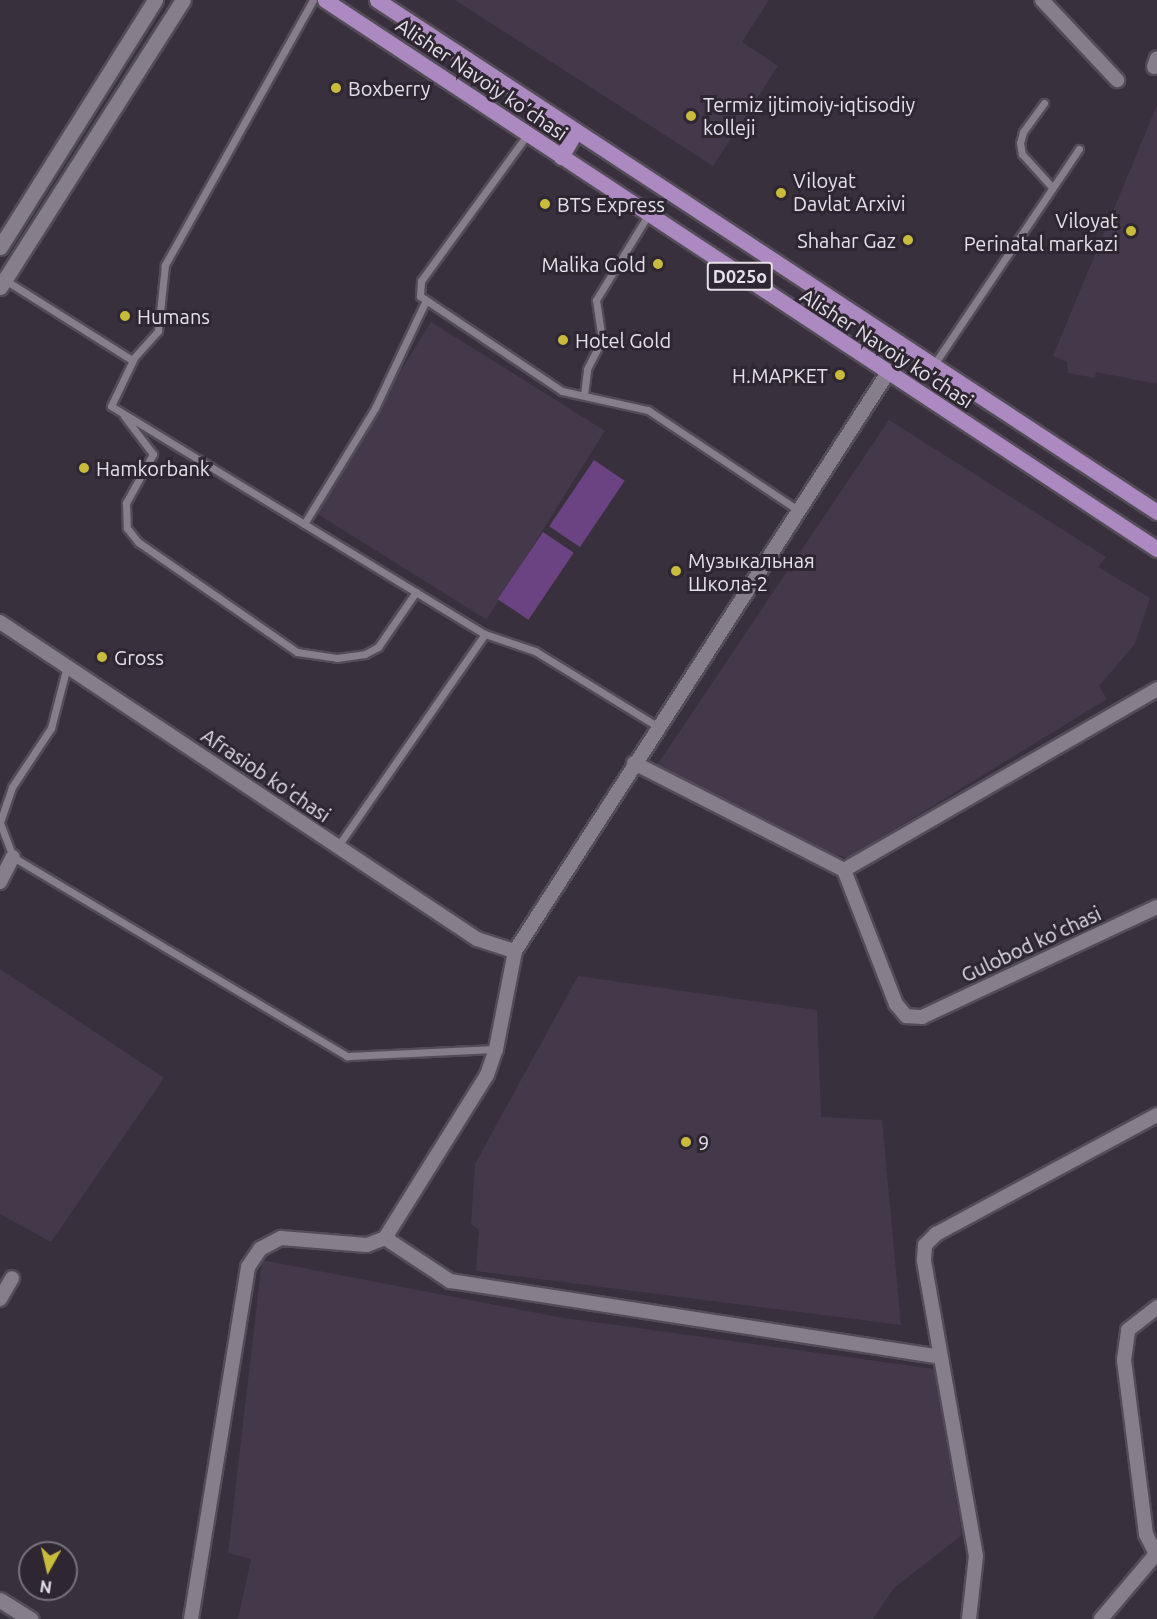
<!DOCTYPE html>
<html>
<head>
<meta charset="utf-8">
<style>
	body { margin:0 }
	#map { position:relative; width:1157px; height:1619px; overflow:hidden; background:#38303d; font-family:Ubuntu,sans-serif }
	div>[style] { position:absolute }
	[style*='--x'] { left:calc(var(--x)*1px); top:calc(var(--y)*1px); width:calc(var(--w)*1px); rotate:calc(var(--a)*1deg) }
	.built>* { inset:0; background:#44394a; transform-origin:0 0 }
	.green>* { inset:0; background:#6c4382; transform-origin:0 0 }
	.roads { filter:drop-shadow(2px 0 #524c57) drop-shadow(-2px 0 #524c57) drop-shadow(0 2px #524c57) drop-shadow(0 -2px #524c57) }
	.lane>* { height:7px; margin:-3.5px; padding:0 3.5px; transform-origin:3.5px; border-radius:3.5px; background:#877e8c }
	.street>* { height:14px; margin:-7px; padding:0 7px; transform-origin:7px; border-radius:7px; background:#877e8c }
	.secondary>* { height:15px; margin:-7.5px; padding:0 7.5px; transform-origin:7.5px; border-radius:7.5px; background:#877e8c }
	.primary>* { height:15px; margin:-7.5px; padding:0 7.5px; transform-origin:7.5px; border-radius:7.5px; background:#ad89c1 }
	.dots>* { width:16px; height:16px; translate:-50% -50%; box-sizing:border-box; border:3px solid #2e2732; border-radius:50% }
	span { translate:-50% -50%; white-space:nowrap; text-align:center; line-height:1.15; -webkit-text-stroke:6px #2e2732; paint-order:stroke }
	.shield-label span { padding:2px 4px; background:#2e2732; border:2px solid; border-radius:4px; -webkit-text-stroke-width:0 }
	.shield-label { font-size:18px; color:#e5e0e8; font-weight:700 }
	.street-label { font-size:20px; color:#e5e0e8 }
	.poi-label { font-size:20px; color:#e5e0e8 }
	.left { translate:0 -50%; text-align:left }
	.right { translate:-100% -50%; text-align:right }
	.north { position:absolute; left:18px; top:1541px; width:60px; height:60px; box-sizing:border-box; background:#2e2732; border:2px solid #77717b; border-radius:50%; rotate:188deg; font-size:16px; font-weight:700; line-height:24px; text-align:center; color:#e5e0e8 }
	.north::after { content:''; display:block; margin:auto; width:21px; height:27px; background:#c9bb3b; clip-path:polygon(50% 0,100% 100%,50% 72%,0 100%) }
</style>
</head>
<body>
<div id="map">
	<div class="built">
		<div style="clip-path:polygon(455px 0,769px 0,742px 42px,778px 66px,713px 166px)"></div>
		<div style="clip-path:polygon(1157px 105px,1157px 384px,1096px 372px,1095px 378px,1068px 373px,1067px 362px,1053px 356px)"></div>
		<div style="left:431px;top:322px;width:205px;height:223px;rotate:32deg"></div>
		<div style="clip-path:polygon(889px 420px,1106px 557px,1098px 567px,1150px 598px,1135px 644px,1099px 686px,1107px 699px,848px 858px,810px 846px,657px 765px)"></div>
		<div style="clip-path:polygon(0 969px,164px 1078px,51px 1242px,0 1214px)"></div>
		<div style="clip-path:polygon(578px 976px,817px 1010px,821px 1117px,882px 1120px,901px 1325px,476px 1271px,479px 1230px,471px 1224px,475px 1164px)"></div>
		<div style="clip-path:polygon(262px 1260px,558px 1317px,934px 1369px,962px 1535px,894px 1588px,873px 1619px,238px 1619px,251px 1559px,228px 1553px)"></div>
	</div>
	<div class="green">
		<div style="left:594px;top:460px;width:37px;height:80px;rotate:34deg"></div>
		<div style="left:543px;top:532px;width:37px;height:81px;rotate:34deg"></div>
	</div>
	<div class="roads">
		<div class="lane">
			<div style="--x:313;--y:0;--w:304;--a:119.2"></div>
			<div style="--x:165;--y:265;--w:66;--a:96.1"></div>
			<div style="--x:158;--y:331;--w:36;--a:132"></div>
			<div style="--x:134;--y:358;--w:53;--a:115.6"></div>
			<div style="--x:111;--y:406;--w:438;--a:31.4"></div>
			<div style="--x:485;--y:634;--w:53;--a:18.8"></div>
			<div style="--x:535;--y:651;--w:143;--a:31.6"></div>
			<div style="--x:1044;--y:103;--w:36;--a:126"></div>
			<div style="--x:1023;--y:132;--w:11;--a:105"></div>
			<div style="--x:1020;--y:143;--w:11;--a:80"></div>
			<div style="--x:1022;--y:154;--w:43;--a:47.8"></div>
			<div style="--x:527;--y:135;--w:180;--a:126"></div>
			<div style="--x:421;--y:281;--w:15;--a:94"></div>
			<div style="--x:420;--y:296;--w:171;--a:33.8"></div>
			<div style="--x:562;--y:391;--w:88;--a:12.5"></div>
			<div style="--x:648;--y:410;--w:180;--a:33.7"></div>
			<div style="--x:5;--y:280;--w:150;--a:32.2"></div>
			<div style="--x:935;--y:363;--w:258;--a:-56.1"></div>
			<div style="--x:584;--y:395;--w:26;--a:-83"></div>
			<div style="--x:587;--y:369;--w:33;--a:-63"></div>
			<div style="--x:602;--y:340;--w:40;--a:-98.5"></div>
			<div style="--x:596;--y:300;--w:100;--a:-58.5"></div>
			<div style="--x:124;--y:416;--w:48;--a:52.7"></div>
			<div style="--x:153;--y:454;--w:56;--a:118.9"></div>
			<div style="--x:126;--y:503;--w:25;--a:88"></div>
			<div style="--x:127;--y:528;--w:18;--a:52"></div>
			<div style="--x:138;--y:542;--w:193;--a:34.7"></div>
			<div style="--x:297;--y:652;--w:40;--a:8.5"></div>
			<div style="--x:337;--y:658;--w:28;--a:-8"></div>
			<div style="--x:365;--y:654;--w:15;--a:-28"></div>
			<div style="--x:378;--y:647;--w:67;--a:-55.4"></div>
			<div style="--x:304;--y:524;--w:136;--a:-58.5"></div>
			<div style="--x:375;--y:408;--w:119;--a:-64.7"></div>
			<div style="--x:0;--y:822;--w:37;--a:-71"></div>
			<div style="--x:12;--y:787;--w:71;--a:-56.5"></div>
			<div style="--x:51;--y:728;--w:64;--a:-75.5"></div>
			<div style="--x:0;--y:823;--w:36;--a:69"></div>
			<div style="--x:13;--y:857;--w:389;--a:30.8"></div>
			<div style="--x:347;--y:1056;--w:149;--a:-2.7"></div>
			<div style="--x:338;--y:846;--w:258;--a:-55.3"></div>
		</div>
		<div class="street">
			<div style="--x:1042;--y:0;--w:110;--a:46.8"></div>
			<div style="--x:1154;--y:67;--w:9;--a:-72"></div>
			<div style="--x:0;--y:622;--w:573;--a:33.61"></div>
			<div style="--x:477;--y:939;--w:40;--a:18"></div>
			<div style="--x:634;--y:763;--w:236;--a:27"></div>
			<div style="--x:844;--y:870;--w:144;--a:68.8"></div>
			<div style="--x:896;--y:1004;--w:16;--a:50"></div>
			<div style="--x:906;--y:1016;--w:16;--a:4"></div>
			<div style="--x:922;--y:1017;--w:259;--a:-25.1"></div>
			<div style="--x:844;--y:870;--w:362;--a:-30"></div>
			<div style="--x:0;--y:882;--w:28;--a:-63"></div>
			<div style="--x:385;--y:1238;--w:78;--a:33.5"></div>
			<div style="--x:450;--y:1281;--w:496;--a:8.8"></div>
			<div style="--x:0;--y:1299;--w:24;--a:-60"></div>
			<div style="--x:1156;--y:1554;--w:22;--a:-117"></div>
			<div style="--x:1146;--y:1534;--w:175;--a:-97.2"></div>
			<div style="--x:1124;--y:1360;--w:30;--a:-82"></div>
			<div style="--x:1128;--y:1330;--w:37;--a:-38"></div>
			<div style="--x:191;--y:1619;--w:357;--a:-80.8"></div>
			<div style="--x:248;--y:1267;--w:22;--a:-56"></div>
			<div style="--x:260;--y:1249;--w:24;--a:-28"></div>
			<div style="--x:281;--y:1238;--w:86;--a:4.7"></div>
			<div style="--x:367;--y:1245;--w:19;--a:-21"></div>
			<div style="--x:385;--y:1238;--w:192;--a:-58"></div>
			<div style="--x:487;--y:1075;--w:28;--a:-71"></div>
			<div style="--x:496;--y:1049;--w:100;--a:-79"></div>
			<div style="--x:515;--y:951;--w:687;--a:-57.19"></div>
			<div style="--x:969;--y:1619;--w:63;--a:-83.7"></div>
			<div style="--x:976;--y:1556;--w:301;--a:-100"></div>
			<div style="--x:924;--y:1260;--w:15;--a:-86"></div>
			<div style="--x:925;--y:1245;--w:16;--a:-45"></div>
			<div style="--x:936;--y:1234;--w:251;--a:-28.3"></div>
			<div style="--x:1101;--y:1619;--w:87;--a:-49.7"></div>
		</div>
		<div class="secondary">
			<div style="--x:0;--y:247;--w:292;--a:-57.9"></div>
			<div style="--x:0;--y:287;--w:340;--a:-57.5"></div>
			<div style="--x:0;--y:1600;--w:36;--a:32"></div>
		</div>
		<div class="primary">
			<div style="--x:325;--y:0;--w:997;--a:33.42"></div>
			<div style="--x:377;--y:0;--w:933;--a:33.28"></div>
			<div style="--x:561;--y:157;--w:30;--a:-60"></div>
		</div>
	</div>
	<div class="dots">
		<div style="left:336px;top:88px;background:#c9bb3b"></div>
		<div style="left:691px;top:116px;background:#c9bb3b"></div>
		<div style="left:781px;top:193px;background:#c9bb3b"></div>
		<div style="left:545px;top:204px;background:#c9bb3b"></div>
		<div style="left:1131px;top:231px;background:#c9bb3b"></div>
		<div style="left:908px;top:240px;background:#c9bb3b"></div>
		<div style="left:658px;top:264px;background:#c9bb3b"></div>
		<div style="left:125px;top:316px;background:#c9bb3b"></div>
		<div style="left:563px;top:340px;background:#c9bb3b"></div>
		<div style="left:840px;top:375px;background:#c9bb3b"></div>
		<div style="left:84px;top:468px;background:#c9bb3b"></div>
		<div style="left:676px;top:571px;background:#c9bb3b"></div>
		<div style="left:102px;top:657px;background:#c9bb3b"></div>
		<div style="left:686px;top:1142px;background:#c9bb3b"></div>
	</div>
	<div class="shield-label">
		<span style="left:740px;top:276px">D025o</span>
	</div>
	<div class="street-label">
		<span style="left:482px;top:79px;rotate:34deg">Alisher Navoiy ko’chasi</span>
		<span style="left:887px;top:348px;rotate:33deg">Alisher Navoiy ko’chasi</span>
		<span style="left:266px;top:775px;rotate:34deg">Afrasiob ko'chasi</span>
		<span style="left:1031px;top:944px;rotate:-25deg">Gulobod ko'chasi</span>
	</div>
	<div class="poi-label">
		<span class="left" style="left:348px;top:88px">Boxberry</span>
		<span class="left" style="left:703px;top:116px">Termiz ijtimoiy-iqtisodiy<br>kolleji</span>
		<span class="left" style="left:793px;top:192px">Viloyat<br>Davlat Arxivi</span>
		<span class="left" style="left:557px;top:204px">BTS Express</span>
		<span class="right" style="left:1118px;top:232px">Viloyat<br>Perinatal markazi</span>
		<span class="right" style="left:896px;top:240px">Shahar Gaz</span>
		<span class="right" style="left:646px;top:264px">Malika Gold</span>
		<span class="left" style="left:137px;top:316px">Humans</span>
		<span class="left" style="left:575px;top:340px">Hotel Gold</span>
		<span class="right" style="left:828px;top:375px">Н.МАРКЕТ</span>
		<span class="left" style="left:96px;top:468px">Hamkorbank</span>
		<span class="left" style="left:688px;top:572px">Музыкальная<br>Школа-2</span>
		<span class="left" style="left:114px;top:657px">Gross</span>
		<span class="left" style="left:698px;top:1142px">9</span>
	</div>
	<div class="north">N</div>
</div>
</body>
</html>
